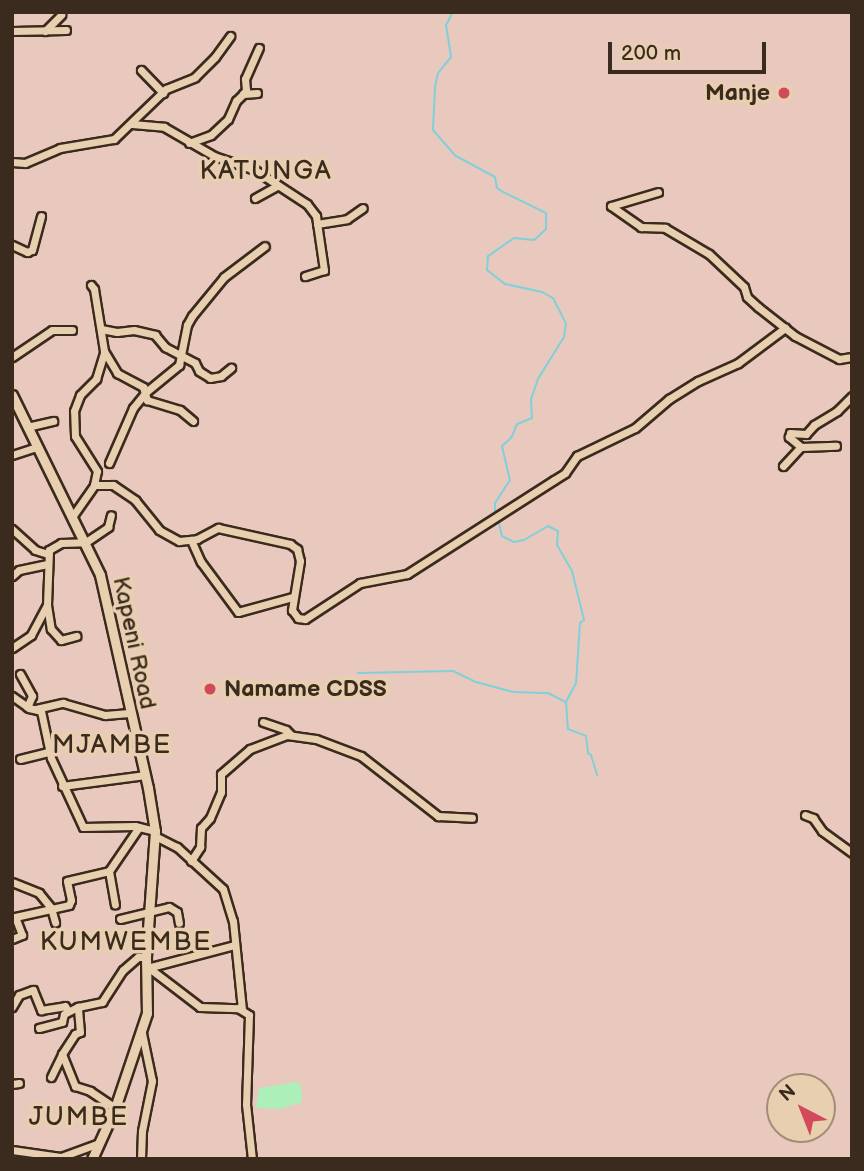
<!DOCTYPE html>
<html>
<head>
<meta charset="utf-8">
<style>
	body { margin:0 }
	#map { position:relative; width:864px; height:1171px; overflow:hidden; background:#e9c9bd; font-family:"Balsamiq Sans",sans-serif }
	div>[style] { position:absolute }
	[style*='--x'] { left:calc(var(--x)*1px); top:calc(var(--y)*1px); width:calc(var(--w)*1px); rotate:calc(var(--a)*1deg) }
	.green>* { inset:0; background:#adefb8 }
	.stream>* { height:2px; margin:-1px; padding:0 1px; transform-origin:1px; border-radius:1px; background:#80d0db }
	.roads { filter:drop-shadow(2px 0 #3b2a1e) drop-shadow(-2px 0 #3b2a1e) drop-shadow(0 2px #3b2a1e) drop-shadow(0 -2px #3b2a1e) }
	.minor>* { height:7px; margin:-3.5px; padding:0 3.5px; transform-origin:3.5px; border-radius:3.5px; background:#e8cfb0 }
	.major>* { height:9px; margin:-4.5px; padding:0 4.5px; transform-origin:4.5px; border-radius:4.5px; background:#e8cfb0 }
	.dots>* { width:19px; height:19px; translate:-50% -50%; box-sizing:border-box; border:4px solid #e8cfb0; border-radius:50% }
	span { translate:-50% -50%; white-space:nowrap; text-align:center; line-height:1.15; -webkit-text-stroke:7px #e8cfb0; paint-order:stroke }
	.poi-label { font-size:23px; color:#3b2a1e; font-weight:700 }
	.right { translate:-100% -50%; text-align:right }
	.left { translate:0 -50%; text-align:left }
	.street-label { font-size:23px; color:#3b2a1e }
	.quarter-label { font-size:26px; color:#3b2a1e; letter-spacing:2px }
	.frame { position:absolute; inset:0; border:14px solid #3b2a1e; pointer-events:none }
	.north { position:absolute; left:766px; top:1073px; width:70px; height:70px; box-sizing:border-box; background:#e8cfb0; border:2px solid #a38d76; border-radius:50%; rotate:318deg; font-size:19px; font-weight:700; line-height:28px; text-align:center; color:#3b2a1e }
	.north::after { content:''; display:block; margin:auto; width:24px; height:32px; background:#d1495b; clip-path:polygon(50% 0,100% 100%,50% 72%,0 100%) }
	.scale { position:absolute; left:608px; top:42px; width:158px; height:32px; box-sizing:border-box; border:4px solid #3b2a1e; border-top:0; padding-left:9px; font-size:21px; line-height:24px; white-space:nowrap; color:#3b2a1e; -webkit-text-stroke:5px #e8cfb0; paint-order:stroke }
</style>
</head>
<body>
<div id="map">
	<div class="green">
		<div style="clip-path:polygon(296px 1082px,301px 1085px,302px 1102px,280px 1109px,256px 1108px,259px 1088px)"></div>
	</div>
	<div class="stream">
		<div style="--x:453;--y:12;--w:15;--a:118"></div>
		<div style="--x:446;--y:25;--w:32;--a:81"></div>
		<div style="--x:451;--y:57;--w:21;--a:129"></div>
		<div style="--x:438;--y:73;--w:14;--a:102"></div>
		<div style="--x:435;--y:87;--w:43;--a:92.7"></div>
		<div style="--x:433;--y:130;--w:35;--a:49"></div>
		<div style="--x:456;--y:156;--w:44;--a:28.3"></div>
		<div style="--x:495;--y:177;--w:11;--a:80"></div>
		<div style="--x:497;--y:188;--w:7;--a:34"></div>
		<div style="--x:503;--y:192;--w:48;--a:26"></div>
		<div style="--x:546;--y:213;--w:16;--a:90"></div>
		<div style="--x:546;--y:229;--w:16;--a:137"></div>
		<div style="--x:534;--y:240;--w:20;--a:-174"></div>
		<div style="--x:514;--y:238;--w:32;--a:145"></div>
		<div style="--x:488;--y:256;--w:14;--a:94"></div>
		<div style="--x:487;--y:270;--w:23;--a:38"></div>
		<div style="--x:505;--y:284;--w:38;--a:12"></div>
		<div style="--x:542;--y:292;--w:13;--a:29"></div>
		<div style="--x:553;--y:298;--w:29;--a:63"></div>
		<div style="--x:566;--y:324;--w:13;--a:99"></div>
		<div style="--x:564;--y:337;--w:49;--a:121.8"></div>
		<div style="--x:538;--y:379;--w:21;--a:109"></div>
		<div style="--x:531;--y:399;--w:19;--a:87"></div>
		<div style="--x:532;--y:418;--w:16;--a:158"></div>
		<div style="--x:517;--y:424;--w:15;--a:113"></div>
		<div style="--x:511;--y:438;--w:12;--a:138"></div>
		<div style="--x:502;--y:446;--w:35;--a:77"></div>
		<div style="--x:510;--y:480;--w:27;--a:123"></div>
		<div style="--x:495;--y:503;--w:11;--a:90"></div>
		<div style="--x:498;--y:519;--w:17;--a:77"></div>
		<div style="--x:502;--y:536;--w:13;--a:27"></div>
		<div style="--x:514;--y:542;--w:10;--a:-11"></div>
		<div style="--x:524;--y:540;--w:28;--a:-30"></div>
		<div style="--x:548;--y:526;--w:11;--a:27"></div>
		<div style="--x:558;--y:531;--w:14;--a:94"></div>
		<div style="--x:557;--y:545;--w:30;--a:60"></div>
		<div style="--x:572;--y:571;--w:50;--a:76.2"></div>
		<div style="--x:584;--y:620;--w:5;--a:143"></div>
		<div style="--x:580;--y:623;--w:60;--a:93.8"></div>
		<div style="--x:576;--y:683;--w:21;--a:118"></div>
		<div style="--x:358;--y:673;--w:95;--a:-1.2"></div>
		<div style="--x:453;--y:671;--w:25;--a:26"></div>
		<div style="--x:476;--y:682;--w:39;--a:15"></div>
		<div style="--x:514;--y:692;--w:34;--a:2"></div>
		<div style="--x:548;--y:693;--w:20;--a:27"></div>
		<div style="--x:566;--y:702;--w:27;--a:86"></div>
		<div style="--x:568;--y:729;--w:19;--a:21"></div>
		<div style="--x:586;--y:736;--w:17;--a:83"></div>
		<div style="--x:588;--y:753;--w:4;--a:34"></div>
		<div style="--x:591;--y:755;--w:21;--a:73"></div>
	</div>
	<div class="roads">
		<div class="minor">
			<div style="--x:12;--y:31;--w:54;--a:-1.1"></div>
			<div style="--x:45;--y:31;--w:23;--a:-45"></div>
			<div style="--x:141;--y:70;--w:32;--a:46"></div>
			<div style="--x:243;--y:94;--w:5;--a:-53"></div>
			<div style="--x:246;--y:90;--w:11;--a:-95"></div>
			<div style="--x:245;--y:79;--w:34;--a:-66"></div>
			<div style="--x:132;--y:124;--w:32;--a:5"></div>
			<div style="--x:164;--y:127;--w:58;--a:30.1"></div>
			<div style="--x:214;--y:156;--w:43;--a:18.9"></div>
			<div style="--x:255;--y:170;--w:62;--a:33.2"></div>
			<div style="--x:307;--y:204;--w:15;--a:53"></div>
			<div style="--x:316;--y:216;--w:55;--a:81.6"></div>
			<div style="--x:324;--y:270;--w:20;--a:162"></div>
			<div style="--x:189;--y:143;--w:23;--a:-20"></div>
			<div style="--x:211;--y:135;--w:23;--a:-43"></div>
			<div style="--x:228;--y:119;--w:20;--a:-66"></div>
			<div style="--x:236;--y:101;--w:10;--a:-45"></div>
			<div style="--x:243;--y:94;--w:14;--a:-4"></div>
			<div style="--x:12;--y:162;--w:13;--a:4"></div>
			<div style="--x:25;--y:163;--w:38;--a:-23"></div>
			<div style="--x:60;--y:148;--w:55;--a:-9.5"></div>
			<div style="--x:114;--y:139;--w:72;--a:-43.9"></div>
			<div style="--x:166;--y:89;--w:31;--a:-22"></div>
			<div style="--x:195;--y:77;--w:28;--a:-45"></div>
			<div style="--x:215;--y:57;--w:26;--a:-54"></div>
			<div style="--x:658;--y:192;--w:49;--a:163.4"></div>
			<div style="--x:611;--y:206;--w:37;--a:35"></div>
			<div style="--x:641;--y:227;--w:24;--a:2"></div>
			<div style="--x:665;--y:228;--w:51;--a:30.6"></div>
			<div style="--x:709;--y:254;--w:48;--a:43.3"></div>
			<div style="--x:744;--y:287;--w:10;--a:73"></div>
			<div style="--x:747;--y:297;--w:15;--a:42"></div>
			<div style="--x:758;--y:307;--w:47;--a:38.1"></div>
			<div style="--x:795;--y:336;--w:50;--a:27.6"></div>
			<div style="--x:839;--y:359;--w:13;--a:-9"></div>
			<div style="--x:255;--y:198;--w:25;--a:-29"></div>
			<div style="--x:317;--y:224;--w:30;--a:-9"></div>
			<div style="--x:347;--y:219;--w:19;--a:-35"></div>
			<div style="--x:12;--y:245;--w:17;--a:25"></div>
			<div style="--x:27;--y:252;--w:5;--a:-22"></div>
			<div style="--x:32;--y:250;--w:35;--a:-75"></div>
			<div style="--x:91;--y:285;--w:5;--a:53"></div>
			<div style="--x:94;--y:289;--w:63;--a:80.8"></div>
			<div style="--x:104;--y:351;--w:26;--a:59"></div>
			<div style="--x:117;--y:373;--w:30;--a:28"></div>
			<div style="--x:143;--y:387;--w:14;--a:73"></div>
			<div style="--x:147;--y:400;--w:34;--a:17"></div>
			<div style="--x:180;--y:410;--w:17;--a:40"></div>
			<div style="--x:101;--y:329;--w:16;--a:11"></div>
			<div style="--x:117;--y:332;--w:17;--a:-7"></div>
			<div style="--x:134;--y:330;--w:22;--a:13"></div>
			<div style="--x:155;--y:335;--w:16;--a:50"></div>
			<div style="--x:165;--y:347;--w:34;--a:28"></div>
			<div style="--x:195;--y:363;--w:9;--a:63"></div>
			<div style="--x:199;--y:371;--w:13;--a:32"></div>
			<div style="--x:210;--y:378;--w:11;--a:-10"></div>
			<div style="--x:221;--y:376;--w:13;--a:-39"></div>
			<div style="--x:12;--y:357;--w:48;--a:-34"></div>
			<div style="--x:52;--y:330;--w:20;--a:0"></div>
			<div style="--x:27;--y:427;--w:27;--a:-13"></div>
			<div style="--x:801;--y:447;--w:16;--a:-140"></div>
			<div style="--x:789;--y:437;--w:4;--a:-76"></div>
			<div style="--x:790;--y:433;--w:16;--a:4"></div>
			<div style="--x:806;--y:434;--w:12;--a:-48"></div>
			<div style="--x:814;--y:425;--w:27;--a:-31"></div>
			<div style="--x:837;--y:411;--w:21;--a:-45"></div>
			<div style="--x:12;--y:455;--w:25;--a:-18"></div>
			<div style="--x:109;--y:463;--w:60;--a:-66.4"></div>
			<div style="--x:133;--y:408;--w:21;--a:-51"></div>
			<div style="--x:146;--y:392;--w:43;--a:-39.3"></div>
			<div style="--x:179;--y:365;--w:41;--a:-78.7"></div>
			<div style="--x:187;--y:325;--w:10;--a:-61"></div>
			<div style="--x:192;--y:316;--w:50;--a:-50.6"></div>
			<div style="--x:224;--y:277;--w:51;--a:-37.1"></div>
			<div style="--x:783;--y:466;--w:26;--a:-47"></div>
			<div style="--x:801;--y:447;--w:35;--a:-2"></div>
			<div style="--x:94;--y:485;--w:14;--a:-78"></div>
			<div style="--x:97;--y:471;--w:41;--a:-122.2"></div>
			<div style="--x:75;--y:436;--w:25;--a:-92"></div>
			<div style="--x:74;--y:411;--w:17;--a:-69"></div>
			<div style="--x:80;--y:395;--w:23;--a:-45"></div>
			<div style="--x:96;--y:379;--w:28;--a:-73"></div>
			<div style="--x:72;--y:517;--w:39;--a:-55"></div>
			<div style="--x:94;--y:485;--w:19;--a:0"></div>
			<div style="--x:113;--y:485;--w:27;--a:34"></div>
			<div style="--x:135;--y:500;--w:38;--a:51"></div>
			<div style="--x:159;--y:530;--w:23;--a:29"></div>
			<div style="--x:179;--y:541;--w:18;--a:-6"></div>
			<div style="--x:197;--y:539;--w:24;--a:-28"></div>
			<div style="--x:218;--y:528;--w:74;--a:12.5"></div>
			<div style="--x:290;--y:544;--w:9;--a:36"></div>
			<div style="--x:297;--y:549;--w:12;--a:76"></div>
			<div style="--x:300;--y:561;--w:50;--a:99.3"></div>
			<div style="--x:292;--y:610;--w:10;--a:53"></div>
			<div style="--x:298;--y:618;--w:7;--a:8"></div>
			<div style="--x:305;--y:619;--w:66;--a:-33.2"></div>
			<div style="--x:360;--y:583;--w:48;--a:-10.8"></div>
			<div style="--x:407;--y:574;--w:174;--a:-32.6"></div>
			<div style="--x:554;--y:480;--w:13;--a:-32"></div>
			<div style="--x:565;--y:473;--w:21;--a:-55"></div>
			<div style="--x:577;--y:456;--w:64;--a:-25.8"></div>
			<div style="--x:635;--y:428;--w:45;--a:-40.5"></div>
			<div style="--x:669;--y:399;--w:34;--a:-32"></div>
			<div style="--x:698;--y:381;--w:44;--a:-24.2"></div>
			<div style="--x:738;--y:363;--w:59;--a:-36.7"></div>
			<div style="--x:12;--y:529;--w:31;--a:42"></div>
			<div style="--x:35;--y:550;--w:14;--a:17"></div>
			<div style="--x:191;--y:540;--w:24;--a:66"></div>
			<div style="--x:201;--y:562;--w:62;--a:53.5"></div>
			<div style="--x:238;--y:612;--w:57;--a:-15.3"></div>
			<div style="--x:12;--y:576;--w:9;--a:-41"></div>
			<div style="--x:19;--y:570;--w:29;--a:-12"></div>
			<div style="--x:47;--y:605;--w:24;--a:81"></div>
			<div style="--x:51;--y:629;--w:15;--a:48"></div>
			<div style="--x:61;--y:640;--w:16;--a:-15"></div>
			<div style="--x:12;--y:648;--w:23;--a:-34"></div>
			<div style="--x:31;--y:635;--w:34;--a:-62"></div>
			<div style="--x:47;--y:605;--w:55;--a:-87.9"></div>
			<div style="--x:49;--y:550;--w:14;--a:-30"></div>
			<div style="--x:61;--y:543;--w:25;--a:-2"></div>
			<div style="--x:86;--y:542;--w:27;--a:-34"></div>
			<div style="--x:108;--y:527;--w:12;--a:-76"></div>
			<div style="--x:20;--y:674;--w:25;--a:61"></div>
			<div style="--x:32;--y:696;--w:12;--a:114"></div>
			<div style="--x:12;--y:696;--w:21;--a:35"></div>
			<div style="--x:29;--y:708;--w:12;--a:14"></div>
			<div style="--x:41;--y:711;--w:48;--a:78"></div>
			<div style="--x:51;--y:758;--w:76;--a:65.1"></div>
			<div style="--x:83;--y:827;--w:52;--a:-1.1"></div>
			<div style="--x:135;--y:826;--w:21;--a:14"></div>
			<div style="--x:36;--y:709;--w:28;--a:-13"></div>
			<div style="--x:63;--y:703;--w:44;--a:15.9"></div>
			<div style="--x:105;--y:715;--w:24;--a:-5"></div>
			<div style="--x:263;--y:722;--w:24;--a:19"></div>
			<div style="--x:286;--y:730;--w:7;--a:45"></div>
			<div style="--x:20;--y:759;--w:30;--a:-14"></div>
			<div style="--x:62;--y:786;--w:84;--a:-7.5"></div>
			<div style="--x:805;--y:815;--w:9;--a:21"></div>
			<div style="--x:813;--y:818;--w:16;--a:55"></div>
			<div style="--x:822;--y:831;--w:37;--a:36"></div>
			<div style="--x:155;--y:836;--w:25;--a:27"></div>
			<div style="--x:177;--y:847;--w:62;--a:42.4"></div>
			<div style="--x:223;--y:889;--w:34;--a:73"></div>
			<div style="--x:233;--y:921;--w:88;--a:84.2"></div>
			<div style="--x:191;--y:861;--w:17;--a:-57"></div>
			<div style="--x:200;--y:847;--w:19;--a:-87"></div>
			<div style="--x:201;--y:828;--w:13;--a:-48"></div>
			<div style="--x:210;--y:818;--w:28;--a:-67"></div>
			<div style="--x:221;--y:792;--w:18;--a:-90"></div>
			<div style="--x:221;--y:774;--w:38;--a:-41"></div>
			<div style="--x:250;--y:749;--w:40;--a:-21"></div>
			<div style="--x:287;--y:735;--w:29;--a:8"></div>
			<div style="--x:316;--y:739;--w:48;--a:20.7"></div>
			<div style="--x:361;--y:756;--w:98;--a:37.9"></div>
			<div style="--x:438;--y:816;--w:34;--a:3"></div>
			<div style="--x:109;--y:871;--w:34;--a:80"></div>
			<div style="--x:12;--y:882;--w:29;--a:22"></div>
			<div style="--x:39;--y:893;--w:19;--a:51"></div>
			<div style="--x:51;--y:908;--w:15;--a:74"></div>
			<div style="--x:120;--y:919;--w:50;--a:-13.8"></div>
			<div style="--x:169;--y:907;--w:9;--a:32"></div>
			<div style="--x:177;--y:912;--w:11;--a:80"></div>
			<div style="--x:12;--y:939;--w:11;--a:-22"></div>
			<div style="--x:22;--y:935;--w:19;--a:-111"></div>
			<div style="--x:15;--y:917;--w:55;--a:-12.5"></div>
			<div style="--x:69;--y:905;--w:5;--a:-68"></div>
			<div style="--x:71;--y:900;--w:19;--a:-102"></div>
			<div style="--x:67;--y:881;--w:43;--a:-13.4"></div>
			<div style="--x:109;--y:871;--w:53;--a:-55.7"></div>
			<div style="--x:147;--y:968;--w:90;--a:-14.8"></div>
			<div style="--x:149;--y:968;--w:64;--a:37.4"></div>
			<div style="--x:200;--y:1007;--w:38;--a:2"></div>
			<div style="--x:238;--y:1008;--w:13;--a:32"></div>
			<div style="--x:249;--y:1015;--w:89;--a:91.9"></div>
			<div style="--x:246;--y:1104;--w:55;--a:83.8"></div>
			<div style="--x:12;--y:1007;--w:14;--a:-60"></div>
			<div style="--x:19;--y:995;--w:15;--a:-20"></div>
			<div style="--x:33;--y:990;--w:22;--a:68"></div>
			<div style="--x:41;--y:1010;--w:24;--a:-9"></div>
			<div style="--x:65;--y:1006;--w:6;--a:59"></div>
			<div style="--x:39;--y:1028;--w:24;--a:-15"></div>
			<div style="--x:62;--y:1022;--w:8;--a:-76"></div>
			<div style="--x:64;--y:1014;--w:16;--a:-27"></div>
			<div style="--x:78;--y:1007;--w:25;--a:-12"></div>
			<div style="--x:102;--y:1002;--w:38;--a:-57"></div>
			<div style="--x:123;--y:970;--w:20;--a:-41"></div>
			<div style="--x:138;--y:957;--w:8;--a:0"></div>
			<div style="--x:62;--y:1054;--w:24;--a:-57"></div>
			<div style="--x:75;--y:1034;--w:5;--a:-22"></div>
			<div style="--x:80;--y:1032;--w:25;--a:-95"></div>
			<div style="--x:51;--y:1077;--w:25;--a:-64"></div>
			<div style="--x:62;--y:1054;--w:35;--a:68"></div>
			<div style="--x:75;--y:1086;--w:16;--a:18"></div>
			<div style="--x:90;--y:1091;--w:30;--a:34"></div>
			<div style="--x:12;--y:1084;--w:7;--a:-8"></div>
			<div style="--x:12;--y:1150;--w:49;--a:8.1"></div>
			<div style="--x:61;--y:1157;--w:40;--a:-20.2"></div>
			<div style="--x:141;--y:1159;--w:28;--a:-88"></div>
			<div style="--x:142;--y:1131;--w:51;--a:-78.7"></div>
			<div style="--x:152;--y:1081;--w:49;--a:-101.8"></div>
		</div>
		<div class="major">
			<div style="--x:12;--y:395;--w:200;--a:63.9"></div>
			<div style="--x:100;--y:575;--w:218;--a:77.3"></div>
			<div style="--x:148;--y:788;--w:44;--a:80.8"></div>
			<div style="--x:155;--y:831;--w:126;--a:94.1"></div>
			<div style="--x:146;--y:957;--w:56;--a:89"></div>
			<div style="--x:147;--y:1013;--w:100;--a:108.6"></div>
			<div style="--x:115;--y:1108;--w:56;--a:114.3"></div>
		</div>
	</div>
	<div class="dots">
		<div style="left:784px;top:93px;background:#d1495b"></div>
		<div style="left:210px;top:689px;background:#d1495b"></div>
	</div>
	<div class="poi-label">
		<span class="right" style="left:770px;top:93px">Manje</span>
		<span class="left" style="left:224px;top:689px">Namame CDSS</span>
	</div>
	<div class="street-label">
		<span style="left:134px;top:643px;rotate:78deg">Kapeni Road</span>
	</div>
	<div class="quarter-label">
		<span style="left:266px;top:172px">KATUNGA</span>
		<span style="left:112px;top:746px">MJAMBE</span>
		<span style="left:126px;top:943px">KUMWEMBE</span>
		<span style="left:79px;top:1118px">JUMBE</span>
	</div>
	<div class="frame"></div>
	<div class="north">N</div>
	<div class="scale">200 m</div>
</div>
</body>
</html>
